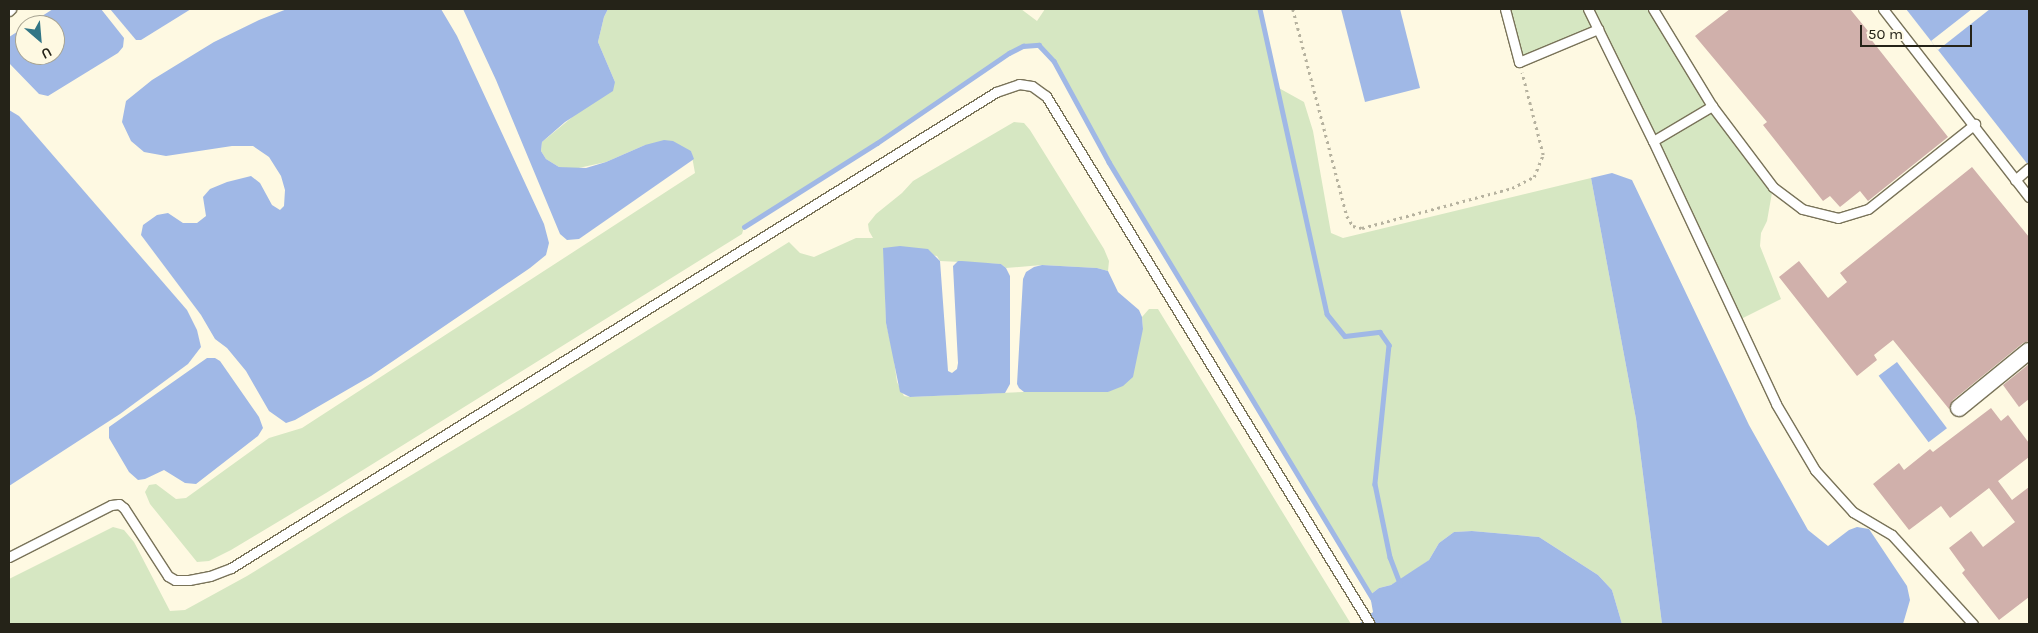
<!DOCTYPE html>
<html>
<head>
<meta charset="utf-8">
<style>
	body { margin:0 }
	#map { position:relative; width:2038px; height:633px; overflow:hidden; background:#fef9e2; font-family:Karla,sans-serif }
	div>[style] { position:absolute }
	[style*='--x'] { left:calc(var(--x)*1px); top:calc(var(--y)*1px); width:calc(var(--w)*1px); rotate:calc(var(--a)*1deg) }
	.green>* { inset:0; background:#d6e7c2 }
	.water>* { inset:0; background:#a0b8e6; transform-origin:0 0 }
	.pier>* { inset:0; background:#fef9e2 }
	.stream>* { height:4.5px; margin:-2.25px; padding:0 2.25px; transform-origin:2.25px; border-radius:2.25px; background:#a0b8e6 }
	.building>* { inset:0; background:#d0b0ab }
	.path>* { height:2.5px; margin-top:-1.25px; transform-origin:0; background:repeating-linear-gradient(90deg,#b6b29f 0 2.5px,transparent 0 6.5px) }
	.roads { filter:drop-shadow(1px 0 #797359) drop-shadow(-1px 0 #797359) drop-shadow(0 1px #797359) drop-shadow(0 -1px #797359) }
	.lane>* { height:9px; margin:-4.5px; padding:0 4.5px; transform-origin:4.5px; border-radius:4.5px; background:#fff }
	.street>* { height:16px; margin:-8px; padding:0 8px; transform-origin:8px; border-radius:8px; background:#fff }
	span { translate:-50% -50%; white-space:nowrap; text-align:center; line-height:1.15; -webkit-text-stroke:4.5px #fef9e2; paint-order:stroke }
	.frame { position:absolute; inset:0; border:10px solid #252318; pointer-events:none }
	.north { position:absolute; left:15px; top:15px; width:50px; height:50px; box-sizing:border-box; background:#fef9e2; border:1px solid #a7a391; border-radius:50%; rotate:153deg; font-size:14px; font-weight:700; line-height:20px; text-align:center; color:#252318 }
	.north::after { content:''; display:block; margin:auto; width:18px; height:22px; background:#327686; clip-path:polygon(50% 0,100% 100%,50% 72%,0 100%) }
	.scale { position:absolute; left:1860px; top:25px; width:112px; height:22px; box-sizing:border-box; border:2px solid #252318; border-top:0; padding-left:6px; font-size:15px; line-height:18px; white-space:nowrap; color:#252318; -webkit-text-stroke:4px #fef9e2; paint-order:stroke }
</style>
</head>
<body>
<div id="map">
	<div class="green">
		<div style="clip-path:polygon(608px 9px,1021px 9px,1037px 21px,1045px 9px,1260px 9px,1277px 87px,1304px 102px,1313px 131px,1331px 233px,1343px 238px,1591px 178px,1636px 419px,1662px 624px,1622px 624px,1612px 590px,1598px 575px,1539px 537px,1472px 531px,1454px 532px,1439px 543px,1429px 560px,1407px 576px,1391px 585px,1379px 588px,1370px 595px,1109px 162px,1054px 61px,1039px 45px,1023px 46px,1009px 53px,877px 143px,744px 227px,742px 234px,326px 493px,231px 550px,209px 561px,197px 562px,150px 504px,145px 492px,149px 485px,156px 484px,176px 499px,186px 498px,269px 438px,302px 428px,695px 173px,691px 151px,645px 145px,606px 162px,574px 169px,559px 167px,546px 159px,541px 151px,542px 142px,615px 82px,598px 42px,604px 17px)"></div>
		<div style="clip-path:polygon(1505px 9px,1653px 9px,1712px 106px,1773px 187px,1767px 221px,1761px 233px,1760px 246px,1781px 299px,1737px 321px,1598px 29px,1519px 62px)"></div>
		<div style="clip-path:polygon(1014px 122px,1024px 123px,1030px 130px,1104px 249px,1109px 261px,1108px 271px,1097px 268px,1042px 265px,1006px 268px,1001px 264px,940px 261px,937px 256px,884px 248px,886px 323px,893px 353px,897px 382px,904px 396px,910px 397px,1024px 392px,1108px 392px,1143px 329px,1142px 317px,1149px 309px,1158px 309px,1351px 624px,9px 624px,9px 579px,113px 527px,124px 530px,134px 542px,170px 611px,185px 610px,247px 576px,345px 515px,523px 408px,789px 242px,800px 253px,814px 257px,856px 238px,873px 238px,869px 231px,868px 224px,876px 214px,902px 193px,913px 181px)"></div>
	</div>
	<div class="water">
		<div style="clip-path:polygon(53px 9px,101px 9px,124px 38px,123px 47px,118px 53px,48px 96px,39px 94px,9px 63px,9px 37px,25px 27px,25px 55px,55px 55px,55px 25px,28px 25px)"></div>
		<div style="clip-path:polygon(110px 9px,191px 9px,141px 40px,136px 40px)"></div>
		<div style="clip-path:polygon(287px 9px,441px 9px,457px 36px,544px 224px,549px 243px,546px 255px,530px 268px,371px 376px,295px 420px,286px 423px,269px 411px,246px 371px,227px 348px,215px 339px,201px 315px,141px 235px,143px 225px,157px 215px,168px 213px,183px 223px,197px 223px,206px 216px,203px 197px,210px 189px,227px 182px,251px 176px,260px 183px,272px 205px,280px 210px,284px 206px,285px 190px,281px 176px,269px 157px,253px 146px,232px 146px,166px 156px,144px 152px,131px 141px,122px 122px,126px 101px,152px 80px,214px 42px,259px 20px)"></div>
		<div style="clip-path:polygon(463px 9px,608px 9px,604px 17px,598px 42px,615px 82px,613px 91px,565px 122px,542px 142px,541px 151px,546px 159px,559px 167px,586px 168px,606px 162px,645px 145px,664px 140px,673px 141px,691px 151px,694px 159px,579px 239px,567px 240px,560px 234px,496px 80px)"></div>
		<div style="clip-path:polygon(1341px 9px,1400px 9px,1420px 88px,1365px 102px)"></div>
		<div style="clip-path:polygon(1906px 9px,2029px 9px,2029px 166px,1931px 41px)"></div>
		<div style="clip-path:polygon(9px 110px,19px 116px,187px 310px,197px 330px,201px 347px,188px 364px,120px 414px,9px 486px)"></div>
		<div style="clip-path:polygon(1612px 173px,1632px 180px,1749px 425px,1808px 530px,1828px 546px,1849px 530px,1857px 527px,1869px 529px,1907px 586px,1910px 600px,1903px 624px,1662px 624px,1636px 419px,1591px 178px)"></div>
		<div style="clip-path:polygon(900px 246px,928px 249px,940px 261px,948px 371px,952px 373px,957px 369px,958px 363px,953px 266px,958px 261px,962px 261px,1001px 264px,1006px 268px,1010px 276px,1010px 384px,1005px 393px,910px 397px,900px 392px,886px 323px,883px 248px)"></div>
		<div style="clip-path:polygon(1042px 265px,1097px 268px,1108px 271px,1118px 292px,1139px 310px,1142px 317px,1143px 329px,1133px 377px,1123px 386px,1108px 392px,1024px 392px,1019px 388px,1017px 384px,1023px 279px,1026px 272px,1034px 267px)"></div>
		<div style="clip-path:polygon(207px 358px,215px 358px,220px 361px,259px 417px,263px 428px,258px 436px,196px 484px,185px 483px,164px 470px,145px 479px,138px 480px,129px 472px,109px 438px,109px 427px)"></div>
		<div style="left:1897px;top:362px;width:83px;height:23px;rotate:53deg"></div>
		<div style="clip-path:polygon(1472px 531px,1539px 537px,1598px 575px,1612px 590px,1622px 624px,1359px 624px,1373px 612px,1370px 595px,1379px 588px,1391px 585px,1429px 560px,1439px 543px,1454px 532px)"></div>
	</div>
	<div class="pier">
		<div style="clip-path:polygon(1972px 9px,1990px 9px,1938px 50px,1931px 41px)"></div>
	</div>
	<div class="stream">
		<div style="--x:1260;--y:9;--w:312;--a:77.6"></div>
		<div style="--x:1327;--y:314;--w:28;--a:51"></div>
		<div style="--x:1345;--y:336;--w:35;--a:-7"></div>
		<div style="--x:1380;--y:332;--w:16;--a:55"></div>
		<div style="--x:1389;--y:345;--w:140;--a:95.8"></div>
		<div style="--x:1375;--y:484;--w:75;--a:78.4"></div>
		<div style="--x:1390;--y:557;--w:30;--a:69"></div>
		<div style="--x:744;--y:227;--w:157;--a:-32.3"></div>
		<div style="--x:877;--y:143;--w:160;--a:-34.3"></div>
		<div style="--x:1009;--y:53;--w:16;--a:-27"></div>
		<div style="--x:1023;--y:46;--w:16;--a:-4"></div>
		<div style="--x:1039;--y:45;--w:22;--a:47"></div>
		<div style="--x:1054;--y:61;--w:115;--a:61.4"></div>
		<div style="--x:1109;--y:162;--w:511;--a:58.86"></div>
	</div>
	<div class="building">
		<div style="clip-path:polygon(1730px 9px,1850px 9px,1868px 31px,1866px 33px,1948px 137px,1868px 201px,1860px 191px,1840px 207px,1830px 196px,1823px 201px,1763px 125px,1767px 122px,1695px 36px)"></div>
		<div style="clip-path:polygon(1972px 167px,2029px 237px,2029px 341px,2023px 343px,1953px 400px,1949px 409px,1893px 340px,1874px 355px,1877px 360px,1857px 376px,1779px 277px,1799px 261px,1828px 298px,1847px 282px,1840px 273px)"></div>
		<div style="clip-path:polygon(2029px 364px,2029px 399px,2019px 407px,2003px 385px)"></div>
		<div style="clip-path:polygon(1991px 408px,2001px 421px,2008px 415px,2029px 443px,2029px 457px,1998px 481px,2012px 500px,2029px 487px,2029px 597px,1999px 620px,1962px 573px,1965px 570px,1949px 548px,1971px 531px,1983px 547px,2015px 522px,1989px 488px,1950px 518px,1941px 506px,1909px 530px,1873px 484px,1899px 463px,1904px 470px,1930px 449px,1933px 452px)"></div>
	</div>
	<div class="path">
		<div style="--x:1293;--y:9;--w:214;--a:75.4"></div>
		<div style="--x:1347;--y:216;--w:12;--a:59"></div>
		<div style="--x:1353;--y:226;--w:9;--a:13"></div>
		<div style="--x:1362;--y:228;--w:155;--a:-14.9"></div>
		<div style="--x:1512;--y:188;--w:25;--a:-27"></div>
		<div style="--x:1534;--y:177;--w:24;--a:-68"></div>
		<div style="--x:1543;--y:155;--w:85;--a:-104.4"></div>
	</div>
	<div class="roads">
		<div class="lane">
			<div style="--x:1505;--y:9;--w:55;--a:75.2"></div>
			<div style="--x:1519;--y:62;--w:86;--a:-22.7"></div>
			<div style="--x:1588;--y:9;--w:147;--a:63.8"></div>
			<div style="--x:1653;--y:141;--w:290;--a:64.9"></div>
			<div style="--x:1776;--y:404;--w:77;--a:59.4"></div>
			<div style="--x:1815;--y:470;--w:57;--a:47.9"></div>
			<div style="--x:1853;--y:512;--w:45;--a:30.5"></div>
			<div style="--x:1892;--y:535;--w:120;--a:47.7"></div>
			<div style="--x:1653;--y:9;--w:114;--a:58.7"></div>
			<div style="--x:1712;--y:106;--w:101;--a:53"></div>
			<div style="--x:1773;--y:187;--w:36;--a:37"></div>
			<div style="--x:1802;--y:209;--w:37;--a:14"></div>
			<div style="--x:1838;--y:218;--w:31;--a:-17"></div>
			<div style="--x:1868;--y:209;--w:137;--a:-38.5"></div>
			<div style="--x:1883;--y:9;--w:238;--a:52.2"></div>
			<div style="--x:9;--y:11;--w:3;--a:-45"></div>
			<div style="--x:1653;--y:141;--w:69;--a:-30.7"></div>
			<div style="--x:2015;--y:180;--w:18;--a:-41"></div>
			<div style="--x:9;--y:557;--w:114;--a:-27"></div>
			<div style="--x:111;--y:505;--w:8;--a:-7"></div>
			<div style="--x:119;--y:504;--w:6;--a:39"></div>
			<div style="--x:124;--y:508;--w:81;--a:57.1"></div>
			<div style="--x:168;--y:576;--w:8;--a:30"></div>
			<div style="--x:175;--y:580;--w:14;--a:0"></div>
			<div style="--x:189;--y:580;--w:21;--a:-11"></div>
			<div style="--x:210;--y:576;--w:22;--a:-21"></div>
			<div style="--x:231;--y:568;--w:901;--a:-31.89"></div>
			<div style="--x:996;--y:92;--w:24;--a:-19"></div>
			<div style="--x:1019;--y:84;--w:13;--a:9"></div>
			<div style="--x:1032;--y:86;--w:17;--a:36"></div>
			<div style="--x:1046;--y:96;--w:619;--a:58.47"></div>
		</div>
		<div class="street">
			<div style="--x:1959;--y:408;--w:90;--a:-39.2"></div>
		</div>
	</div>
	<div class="frame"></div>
	<div class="north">U</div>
	<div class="scale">50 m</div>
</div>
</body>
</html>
